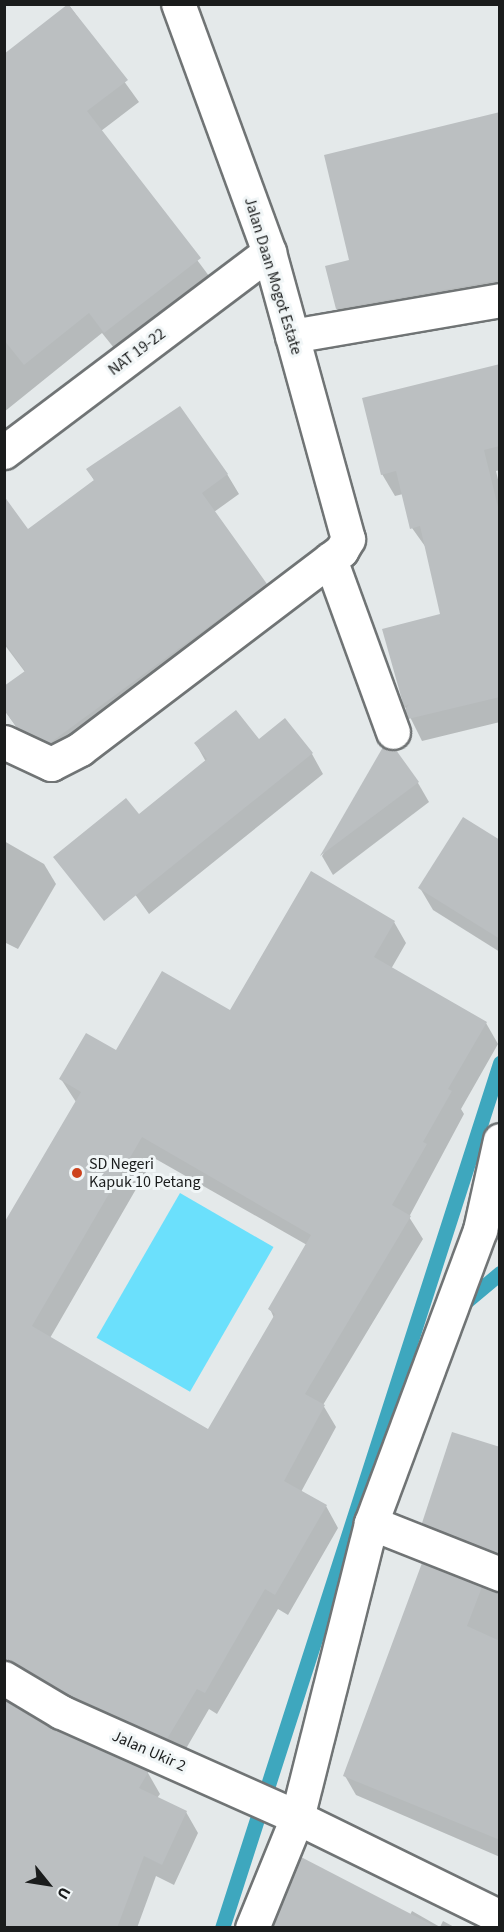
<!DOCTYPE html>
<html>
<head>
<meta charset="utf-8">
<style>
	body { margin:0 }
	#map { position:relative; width:504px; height:1932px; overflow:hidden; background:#e4e9ea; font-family:"Source Sans 3",sans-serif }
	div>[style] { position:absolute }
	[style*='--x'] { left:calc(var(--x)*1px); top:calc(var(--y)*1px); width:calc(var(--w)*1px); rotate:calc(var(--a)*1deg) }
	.green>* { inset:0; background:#6be0fc; transform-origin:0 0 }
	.shadow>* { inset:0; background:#0003 }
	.stream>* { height:15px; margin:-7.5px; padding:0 7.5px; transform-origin:7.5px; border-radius:7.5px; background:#3ea7be }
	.building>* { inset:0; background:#bbbfc1 }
	.roads { filter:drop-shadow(2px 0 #707475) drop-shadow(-2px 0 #707475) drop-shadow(0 2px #707475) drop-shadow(0 -2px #707475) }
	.street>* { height:33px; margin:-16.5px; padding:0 16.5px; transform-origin:16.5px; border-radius:16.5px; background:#fff }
	.dots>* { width:16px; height:16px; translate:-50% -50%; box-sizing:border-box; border:3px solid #f1f6f7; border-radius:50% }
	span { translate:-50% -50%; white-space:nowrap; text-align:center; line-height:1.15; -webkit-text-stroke:6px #f1f6f7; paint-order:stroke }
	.street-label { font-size:16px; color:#1a1c1c }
	.poi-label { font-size:16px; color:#1a1c1c }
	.left { translate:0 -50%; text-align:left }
	.frame { position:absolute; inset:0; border:6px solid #1a1c1c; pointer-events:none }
	.north { position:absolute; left:18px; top:1854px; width:60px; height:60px; -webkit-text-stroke:4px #f1f6f7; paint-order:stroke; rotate:120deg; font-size:16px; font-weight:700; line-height:24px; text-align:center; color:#1a1c1c }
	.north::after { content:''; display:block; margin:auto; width:21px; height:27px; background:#1a1c1c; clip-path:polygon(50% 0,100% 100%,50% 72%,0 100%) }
</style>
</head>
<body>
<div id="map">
	<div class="green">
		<div style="left:180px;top:1193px;width:108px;height:167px;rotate:30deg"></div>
	</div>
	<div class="shadow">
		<div style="clip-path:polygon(69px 5px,139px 102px,101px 131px,212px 280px,118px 353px,102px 333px,4px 412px,4px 56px)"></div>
		<div style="clip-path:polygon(500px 113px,500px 304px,351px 333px,337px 309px,326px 267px,351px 261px)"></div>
		<div style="clip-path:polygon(500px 366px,500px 470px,496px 471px,500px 488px,500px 722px,422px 741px,405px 707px,384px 630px,442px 615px,427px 549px,412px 528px,403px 494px,395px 496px,382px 474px)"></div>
		<div style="clip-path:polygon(88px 469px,227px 474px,239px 494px,214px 512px,277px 604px,62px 762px,31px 747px,4px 710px,4px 688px,25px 672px,4px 644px,4px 537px,28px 531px,95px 482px)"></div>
		<div style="clip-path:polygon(258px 741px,312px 754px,323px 774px,149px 914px,102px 848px,206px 762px,196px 744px)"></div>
		<div style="clip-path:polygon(384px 749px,418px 783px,429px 802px,333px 875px,322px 856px)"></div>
		<div style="clip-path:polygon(4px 841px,44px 864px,56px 884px,18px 949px,4px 942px)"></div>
		<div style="clip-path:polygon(500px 842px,500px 952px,433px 910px,420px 888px)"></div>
		<div style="clip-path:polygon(evenodd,394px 922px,406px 943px,391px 969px,486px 1023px,498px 1044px,461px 1109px,464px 1114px,409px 1217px,423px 1239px,323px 1405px,336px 1427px,301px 1492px,326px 1506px,338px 1528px,288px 1615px,278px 1609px,217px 1714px,209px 1709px,180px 1759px,4px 1687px,4px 1226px,76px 1102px,61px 1079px,116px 1052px,230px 1012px,394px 922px,154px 1158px,307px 1245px,270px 1309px,274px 1318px,209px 1431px,50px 1338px,154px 1158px)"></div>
		<div style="clip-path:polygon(500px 1445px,500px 1567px,435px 1542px,424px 1523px)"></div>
		<div style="clip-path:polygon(423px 1565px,500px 1592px,500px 1857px,356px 1795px,345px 1776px)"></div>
		<div style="clip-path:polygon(51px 1729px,148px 1773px,160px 1794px,157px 1798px,186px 1812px,198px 1833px,174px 1885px,156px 1876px,137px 1928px,4px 1928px)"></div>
		<div style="clip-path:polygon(412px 1911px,440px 1927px,443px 1921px,456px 1928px,274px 1928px,410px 1915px)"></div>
	</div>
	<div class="stream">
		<div style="--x:458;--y:1308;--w:55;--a:-39.8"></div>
		<div style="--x:222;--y:1928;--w:909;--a:-72.18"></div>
	</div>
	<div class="building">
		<div style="clip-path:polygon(68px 4px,128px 80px,87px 111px,201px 258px,104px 333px,89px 313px,24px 365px,4px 340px,4px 54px)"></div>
		<div style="clip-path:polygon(500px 112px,500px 280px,336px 309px,325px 266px,349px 260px,324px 155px)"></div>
		<div style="clip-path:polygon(500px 364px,500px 446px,484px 450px,500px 515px,500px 697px,408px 719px,405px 710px,409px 704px,404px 707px,382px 629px,440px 614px,420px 526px,410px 529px,396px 471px,381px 475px,362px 398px)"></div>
		<div style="clip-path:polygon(180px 406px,228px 474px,202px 493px,267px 584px,50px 743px,17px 728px,4px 709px,4px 686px,25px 671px,4px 642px,4px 496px,28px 529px,94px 480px,86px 469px)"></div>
		<div style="clip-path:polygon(236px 710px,259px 739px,285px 718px,313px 753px,104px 921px,53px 857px,126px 798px,139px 814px,207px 759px,194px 743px)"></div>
		<div style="clip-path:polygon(383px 747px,396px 750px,419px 782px,320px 856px)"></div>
		<div style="clip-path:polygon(463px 817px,500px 840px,500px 939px,418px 888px)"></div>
		<div style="clip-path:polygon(evenodd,311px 871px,395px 921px,374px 957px,487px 1022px,448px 1089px,452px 1091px,423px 1142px,427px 1144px,392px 1205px,411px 1216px,305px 1394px,325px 1405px,284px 1481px,327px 1505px,275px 1595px,265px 1589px,205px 1693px,197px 1689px,167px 1739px,70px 1695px,4px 1659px,4px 1223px,81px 1092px,59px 1079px,86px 1033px,116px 1050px,162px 971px,230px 1010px,311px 871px,142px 1137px,311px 1235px,268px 1309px,275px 1314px,208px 1429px,32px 1326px,142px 1137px)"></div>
		<div style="clip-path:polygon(452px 1432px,500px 1447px,500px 1554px,422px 1523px)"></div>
		<div style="clip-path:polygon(422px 1563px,482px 1587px,467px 1626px,500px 1641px,500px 1840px,343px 1776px)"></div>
		<div style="clip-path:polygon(4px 1700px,53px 1729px,149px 1771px,139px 1788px,187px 1811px,162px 1865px,144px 1856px,117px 1928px,4px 1928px)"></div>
		<div style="clip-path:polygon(301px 1857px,438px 1928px,272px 1928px)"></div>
	</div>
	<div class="roads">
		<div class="street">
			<div style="--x:292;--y:336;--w:211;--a:-9.8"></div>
			<div style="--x:4;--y:452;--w:332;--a:-37"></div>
			<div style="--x:330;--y:559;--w:184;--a:70"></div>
			<div style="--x:4;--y:742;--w:52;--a:25.1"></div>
			<div style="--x:51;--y:764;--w:33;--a:-27"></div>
			<div style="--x:80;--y:749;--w:328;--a:-37.2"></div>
			<div style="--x:341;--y:551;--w:14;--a:-60"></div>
			<div style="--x:348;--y:539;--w:298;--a:-105.4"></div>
			<div style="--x:269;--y:252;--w:264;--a:-110.1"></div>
			<div style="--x:371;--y:1523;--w:139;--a:21.6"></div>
			<div style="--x:4;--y:1678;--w:66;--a:30.8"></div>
			<div style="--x:61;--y:1712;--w:246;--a:24"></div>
			<div style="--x:286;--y:1812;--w:238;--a:26.1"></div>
			<div style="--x:252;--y:1928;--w:119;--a:-67.8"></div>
			<div style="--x:297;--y:1818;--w:304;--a:-75.9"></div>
			<div style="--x:371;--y:1523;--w:313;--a:-69.6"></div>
			<div style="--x:480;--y:1230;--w:92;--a:-77.5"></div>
		</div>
	</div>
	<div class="dots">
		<div style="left:77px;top:1173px;background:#cd431d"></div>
	</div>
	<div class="street-label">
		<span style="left:273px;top:276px;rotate:73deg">Jalan Daan Mogot Estate</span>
		<span style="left:137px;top:352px;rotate:-37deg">NAT 19-22</span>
		<span style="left:149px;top:1751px;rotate:24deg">Jalan Ukir 2</span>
	</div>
	<div class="poi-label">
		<span class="left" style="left:89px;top:1173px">SD Negeri<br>Kapuk 10 Petang</span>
	</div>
	<div class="frame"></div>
	<div class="north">U</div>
</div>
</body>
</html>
